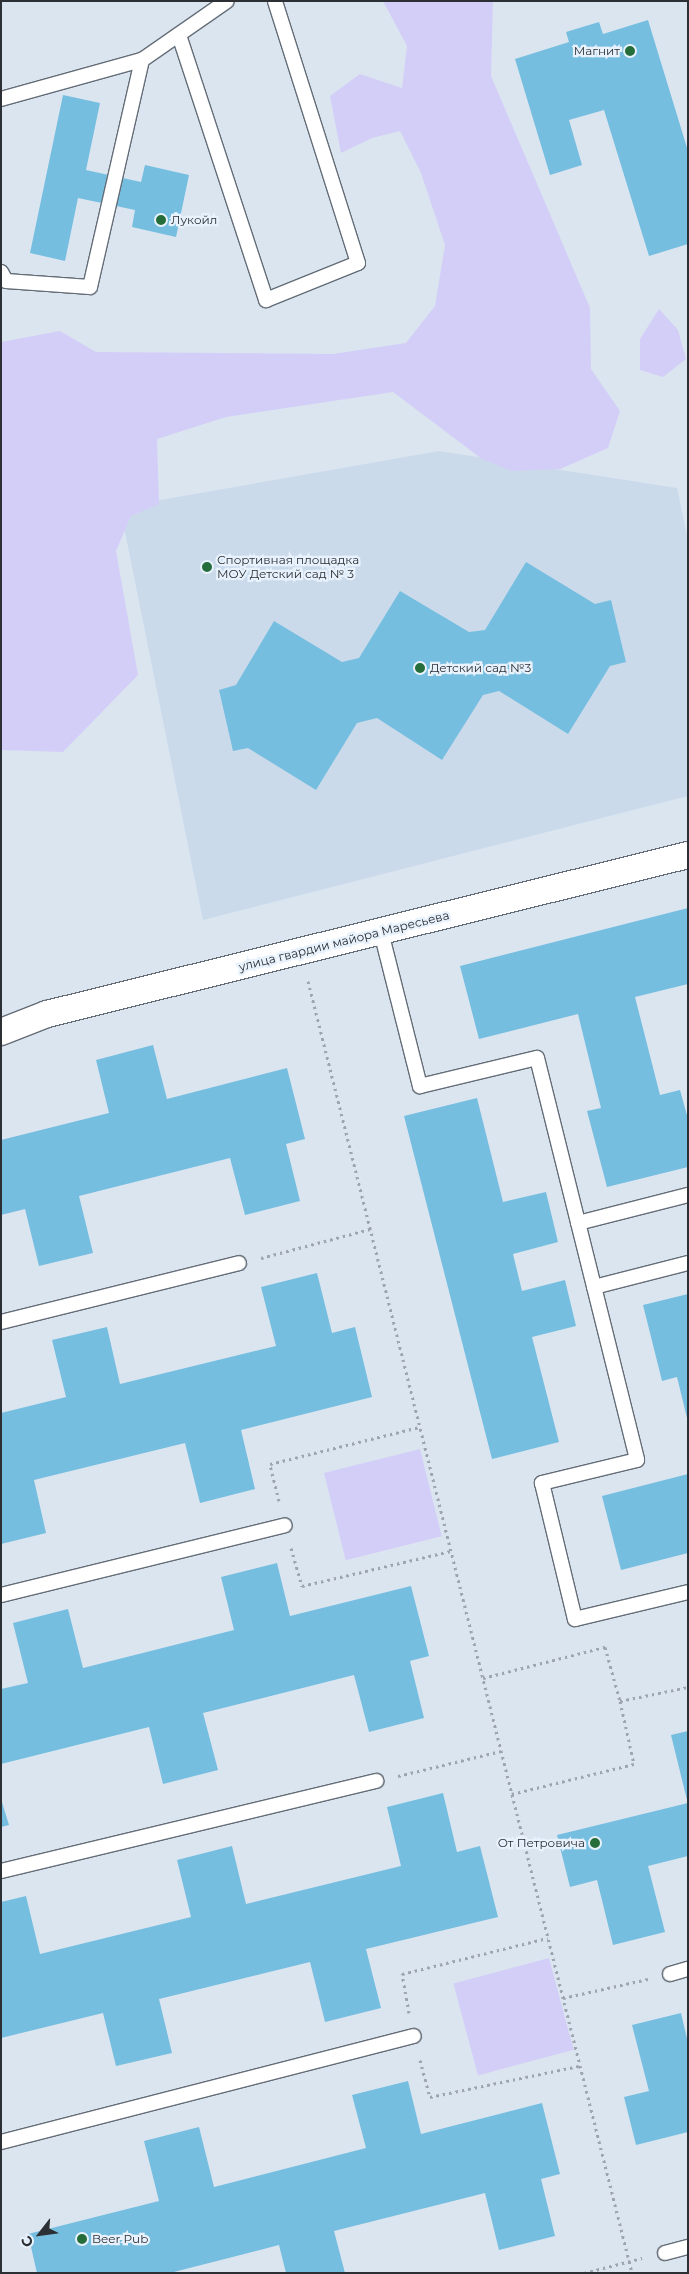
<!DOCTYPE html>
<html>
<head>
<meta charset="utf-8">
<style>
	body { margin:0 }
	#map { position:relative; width:689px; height:2274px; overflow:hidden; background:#dbe5f0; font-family:Montserrat,sans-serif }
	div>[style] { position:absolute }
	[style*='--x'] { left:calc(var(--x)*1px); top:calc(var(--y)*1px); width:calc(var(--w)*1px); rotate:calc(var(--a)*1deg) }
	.built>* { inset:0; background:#cbdaeb }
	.green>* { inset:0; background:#d3cef7; transform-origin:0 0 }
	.building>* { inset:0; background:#76bee0 }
	.path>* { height:3px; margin-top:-1.5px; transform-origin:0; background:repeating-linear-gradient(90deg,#9ea5ae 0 2.5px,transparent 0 6.5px) }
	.roads { filter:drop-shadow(1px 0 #646d77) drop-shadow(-1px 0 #646d77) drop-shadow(0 1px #646d77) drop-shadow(0 -1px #646d77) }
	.service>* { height:14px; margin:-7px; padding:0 7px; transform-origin:7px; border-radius:7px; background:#fff }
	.minor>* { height:26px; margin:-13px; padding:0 13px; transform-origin:13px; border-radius:13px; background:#fff }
	.dots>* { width:14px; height:14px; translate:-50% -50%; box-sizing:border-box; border:2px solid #e8f2fd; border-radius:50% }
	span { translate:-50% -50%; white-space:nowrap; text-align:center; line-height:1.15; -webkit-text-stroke:4.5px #e8f2fd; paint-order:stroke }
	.poi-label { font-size:12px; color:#2c2f34 }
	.right { translate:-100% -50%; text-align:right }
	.left { translate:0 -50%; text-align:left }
	.street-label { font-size:12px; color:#2c2f34 }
	.frame { position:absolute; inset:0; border:2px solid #2c2f34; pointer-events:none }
	.north { position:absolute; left:15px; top:2209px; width:50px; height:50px; -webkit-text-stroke:4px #e8f2fd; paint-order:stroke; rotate:240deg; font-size:14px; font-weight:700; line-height:20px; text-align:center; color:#2c2f34 }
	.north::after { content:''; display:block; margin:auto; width:18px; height:22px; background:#2c2f34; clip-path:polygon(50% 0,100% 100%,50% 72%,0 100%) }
</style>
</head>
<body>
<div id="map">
	<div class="built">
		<div style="clip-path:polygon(439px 451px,677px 488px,688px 540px,688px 796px,203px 920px,120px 507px)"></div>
	</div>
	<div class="green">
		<div style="clip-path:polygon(383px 1px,493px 1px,491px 76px,590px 308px,591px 369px,620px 411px,608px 448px,560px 469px,512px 471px,482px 459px,393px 392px,226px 417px,157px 439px,159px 504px,131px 516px,116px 551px,138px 675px,63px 752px,1px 750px,1px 342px,60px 331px,96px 352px,333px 354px,406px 343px,435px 306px,445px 245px,421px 173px,400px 131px,372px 138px,341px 153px,330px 96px,360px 74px,402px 88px,407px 46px)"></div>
		<div style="clip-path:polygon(659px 309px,678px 330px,686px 359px,663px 377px,640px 370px,640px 339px)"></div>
		<div style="left:420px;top:1449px;width:90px;height:99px;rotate:76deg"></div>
		<div style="left:549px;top:1958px;width:95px;height:99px;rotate:75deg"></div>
	</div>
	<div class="building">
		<div style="clip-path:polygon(648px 20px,688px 151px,688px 244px,649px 256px,604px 110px,569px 120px,582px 165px,550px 175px,515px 59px,569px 42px,566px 32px,599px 22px,603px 34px)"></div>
		<div style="clip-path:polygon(63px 95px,100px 103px,86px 170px,141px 182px,145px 165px,189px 175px,176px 237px,132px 227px,135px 210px,78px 198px,65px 261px,30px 253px)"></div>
		<div style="clip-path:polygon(526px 562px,595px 604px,611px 600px,626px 662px,610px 666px,568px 734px,499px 691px,483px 695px,442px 760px,377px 718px,357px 723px,316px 790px,248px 748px,233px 751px,219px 690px,236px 685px,274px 621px,342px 662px,359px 658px,400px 591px,469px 632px,485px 630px)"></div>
		<div style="clip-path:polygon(688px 908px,688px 984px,635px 997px,660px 1095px,680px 1090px,688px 1119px,688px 1167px,607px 1187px,587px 1111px,601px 1108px,578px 1014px,479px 1039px,460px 966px)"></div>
		<div style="clip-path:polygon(153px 1045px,167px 1099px,287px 1068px,305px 1139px,286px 1144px,300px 1201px,245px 1215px,230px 1158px,79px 1196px,93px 1253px,39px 1266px,25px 1209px,1px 1215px,1px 1140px,109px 1113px,96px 1060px)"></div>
		<div style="clip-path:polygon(477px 1098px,503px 1202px,546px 1192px,558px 1242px,513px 1254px,522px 1291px,565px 1280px,576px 1326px,532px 1337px,559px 1442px,492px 1459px,404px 1116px)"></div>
		<div style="clip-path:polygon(317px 1273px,332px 1333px,355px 1327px,372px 1397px,241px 1430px,255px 1489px,200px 1503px,185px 1443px,34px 1480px,46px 1533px,1px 1544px,1px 1413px,66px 1397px,52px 1340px,107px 1327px,120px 1384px,276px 1346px,261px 1287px)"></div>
		<div style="clip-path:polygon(688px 1294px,688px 1418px,687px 1418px,677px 1377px,662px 1381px,643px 1305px)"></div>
		<div style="clip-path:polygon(688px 1474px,688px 1553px,621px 1570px,602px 1496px)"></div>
		<div style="clip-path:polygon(277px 1563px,290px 1616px,411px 1586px,429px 1656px,410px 1661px,424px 1718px,369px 1732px,354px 1675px,203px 1713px,218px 1770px,163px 1784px,149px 1727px,1px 1764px,1px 1689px,28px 1683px,13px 1623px,68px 1609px,83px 1668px,234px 1630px,221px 1577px)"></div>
		<div style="clip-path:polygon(688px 1731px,688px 1800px,687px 1800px,671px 1735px)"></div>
		<div style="clip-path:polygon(443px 1793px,457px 1852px,480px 1846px,498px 1917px,366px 1949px,381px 2008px,325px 2022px,310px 1962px,159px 1999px,172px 2053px,116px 2066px,103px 2013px,1px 2038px,1px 1902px,26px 1896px,40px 1954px,191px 1917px,177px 1860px,232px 1846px,246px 1904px,401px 1866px,387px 1807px)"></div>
		<div style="clip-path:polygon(1px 1799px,9px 1825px,1px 1827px)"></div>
		<div style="clip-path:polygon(688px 1803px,688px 1856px,648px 1866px,665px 1932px,613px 1945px,597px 1880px,570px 1887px,557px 1835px)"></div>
		<div style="clip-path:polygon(681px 2013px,688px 2043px,688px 2132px,636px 2145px,624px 2097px,649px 2091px,632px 2025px)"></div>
		<div style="clip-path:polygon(408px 2081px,421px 2134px,542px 2103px,560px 2174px,541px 2179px,555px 2236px,499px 2250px,485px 2193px,334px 2231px,345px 2273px,286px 2273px,279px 2245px,170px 2273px,37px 2273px,28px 2234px,159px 2201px,144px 2141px,199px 2127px,214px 2187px,366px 2148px,352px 2095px)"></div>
	</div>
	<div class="path">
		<div style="--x:308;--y:981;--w:1332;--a:75.92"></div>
		<div style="--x:261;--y:1258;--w:113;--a:-14.9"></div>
		<div style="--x:279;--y:1501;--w:38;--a:-104"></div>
		<div style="--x:270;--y:1464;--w:154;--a:-13.9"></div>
		<div style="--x:291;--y:1548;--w:40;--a:74"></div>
		<div style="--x:302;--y:1586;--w:153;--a:-13.2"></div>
		<div style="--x:483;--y:1678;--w:126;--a:-14.3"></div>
		<div style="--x:605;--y:1647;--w:56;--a:74.5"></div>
		<div style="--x:620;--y:1701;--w:65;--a:77.5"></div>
		<div style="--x:634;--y:1764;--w:126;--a:166.2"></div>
		<div style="--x:620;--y:1701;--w:69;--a:-11.6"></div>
		<div style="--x:398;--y:1776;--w:106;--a:-13.6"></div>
		<div style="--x:563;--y:1998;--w:87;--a:-12.6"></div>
		<div style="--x:409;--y:2013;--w:40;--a:-100"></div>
		<div style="--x:402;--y:1974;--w:150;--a:-13.9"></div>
		<div style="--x:420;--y:2060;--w:38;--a:75"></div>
		<div style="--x:430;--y:2097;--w:152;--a:-11.8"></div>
		<div style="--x:584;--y:2273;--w:60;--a:-14.5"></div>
	</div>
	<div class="roads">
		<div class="service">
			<div style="--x:179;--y:35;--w:279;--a:71.8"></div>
			<div style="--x:266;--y:300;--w:99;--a:-21.9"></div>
			<div style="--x:358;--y:263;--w:275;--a:-107.6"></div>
			<div style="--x:1;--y:99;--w:146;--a:-15.5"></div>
			<div style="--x:142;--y:60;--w:103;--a:-34.8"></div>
			<div style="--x:1;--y:272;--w:10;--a:61"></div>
			<div style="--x:6;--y:281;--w:84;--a:4.1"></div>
			<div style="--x:90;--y:287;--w:233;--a:-77.1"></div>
			<div style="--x:381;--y:932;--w:159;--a:75.8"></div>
			<div style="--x:420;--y:1086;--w:120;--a:-13.5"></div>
			<div style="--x:537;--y:1058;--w:414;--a:76"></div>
			<div style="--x:637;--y:1460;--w:98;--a:166.4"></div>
			<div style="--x:542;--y:1483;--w:140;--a:76.4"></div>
			<div style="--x:575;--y:1619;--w:116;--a:-13.4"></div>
			<div style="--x:578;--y:1223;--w:114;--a:-14.3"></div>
			<div style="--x:594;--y:1287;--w:97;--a:-14.3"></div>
			<div style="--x:1;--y:1322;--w:245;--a:-13.9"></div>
			<div style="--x:1;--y:1595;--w:292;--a:-13.8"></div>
			<div style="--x:1;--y:1871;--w:386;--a:-13.5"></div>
			<div style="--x:670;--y:1974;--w:19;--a:-16"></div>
			<div style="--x:1;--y:2142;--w:426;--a:-14.4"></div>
			<div style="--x:665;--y:2253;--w:24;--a:-15"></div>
		</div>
		<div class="minor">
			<div style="--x:1;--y:1032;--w:49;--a:-21.4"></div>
			<div style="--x:47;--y:1014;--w:660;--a:-13.93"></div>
		</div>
	</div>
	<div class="dots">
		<div style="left:630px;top:51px;background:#256d3a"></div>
		<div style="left:161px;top:220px;background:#256d3a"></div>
		<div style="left:207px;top:567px;background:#256d3a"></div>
		<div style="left:420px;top:668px;background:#256d3a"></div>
		<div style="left:595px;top:1843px;background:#256d3a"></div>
		<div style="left:82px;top:2239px;background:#256d3a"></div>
	</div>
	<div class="poi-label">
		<span class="right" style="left:620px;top:51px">Магнит</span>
		<span class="left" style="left:171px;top:220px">Лукойл</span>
		<span class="left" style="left:217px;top:567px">Спортивная площадка<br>МОУ Детский сад № 3</span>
		<span class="left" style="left:430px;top:668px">Детский сад №3</span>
		<span class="right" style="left:585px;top:1843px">От Петровича</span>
		<span class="left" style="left:92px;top:2239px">Beer Pub</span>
	</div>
	<div class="street-label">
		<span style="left:344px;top:941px;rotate:-14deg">улица гвардии майора Маресьева</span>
	</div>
	<div class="frame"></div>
	<div class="north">С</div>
</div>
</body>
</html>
